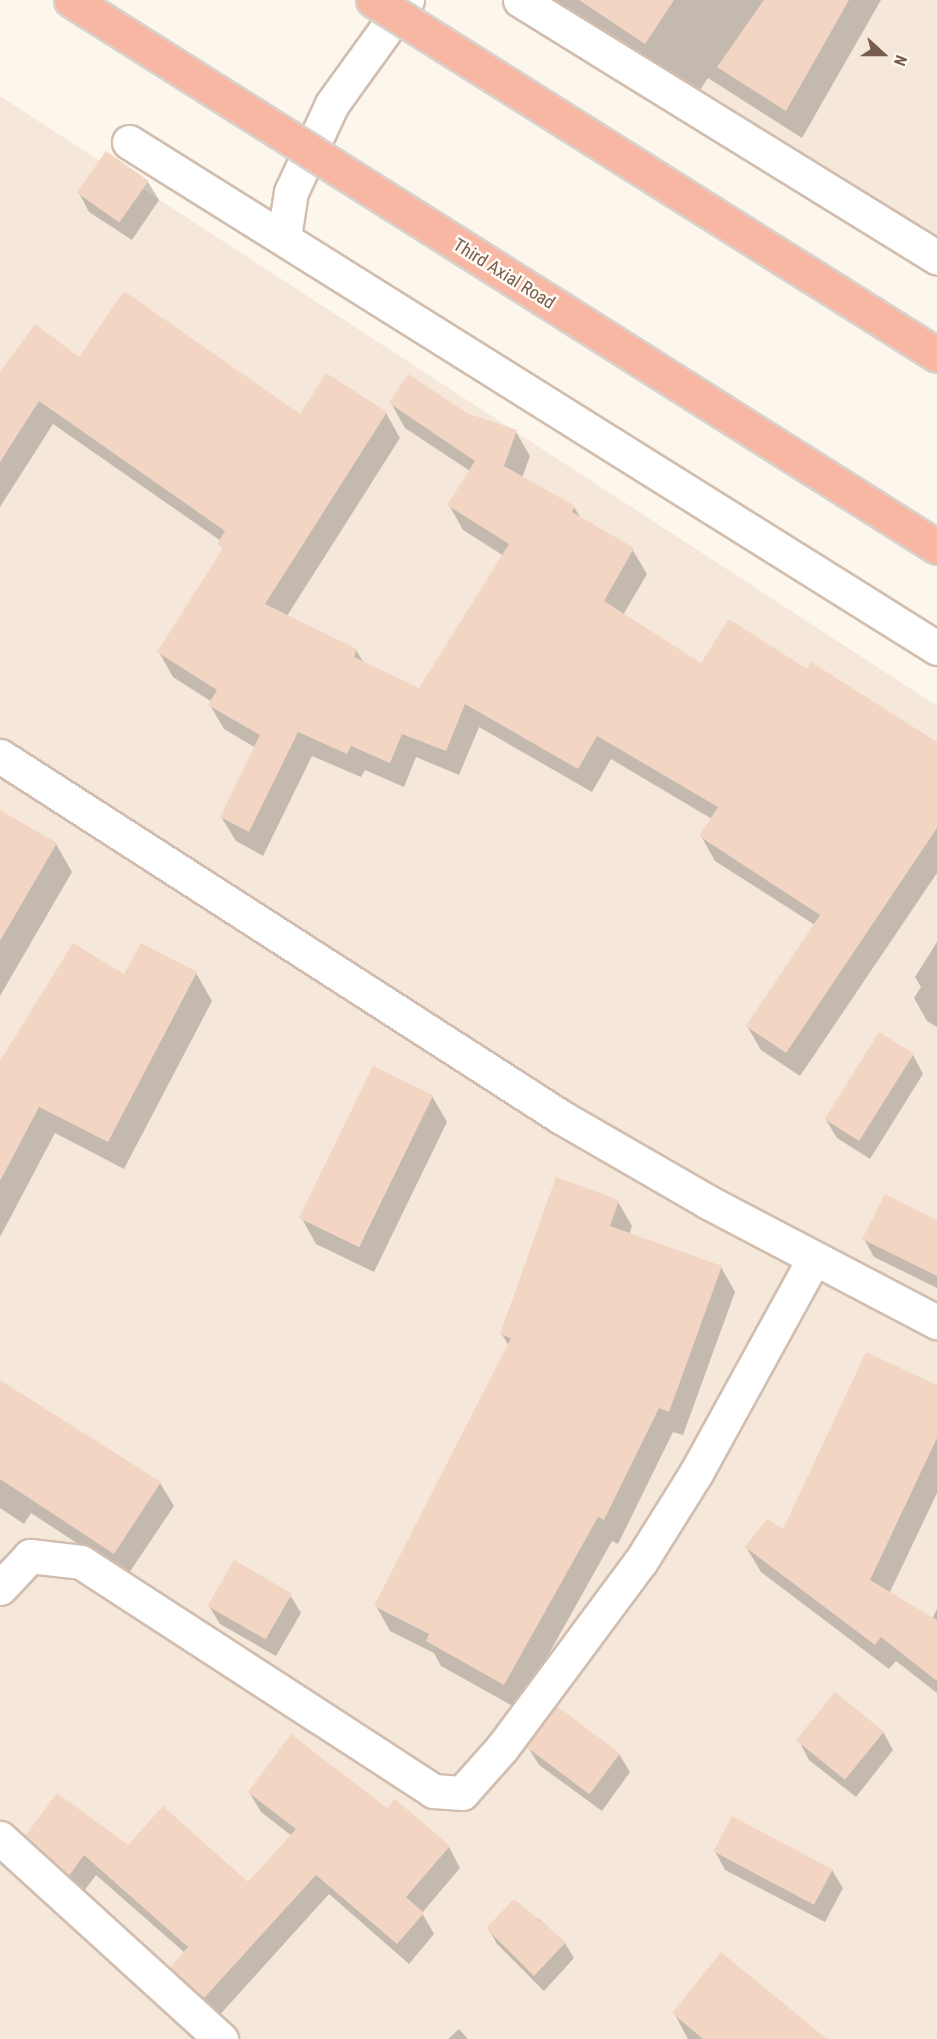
<!DOCTYPE html>
<html>
<head>
<meta charset="utf-8">
<style>
	body { margin:0 }
	#map { position:relative; width:937px; height:2039px; overflow:hidden; background:#fdf6ec; font-family:"Roboto Condensed",sans-serif }
	div>[style] { position:absolute }
	[style*='--x'] { left:calc(var(--x)*1px); top:calc(var(--y)*1px); width:calc(var(--w)*1px); rotate:calc(var(--a)*1deg) }
	.residential>* { inset:0; background:#f5e8da }
	.shadow>* { inset:0; background:#0003 }
	.building>* { inset:0; background:#f3d5c3; transform-origin:0 0 }
	.roads { filter:drop-shadow(2px 0 #d1beb0) drop-shadow(-2px 0 #d1beb0) drop-shadow(0 2px #d1beb0) drop-shadow(0 -2px #d1beb0) }
	.minor>* { height:33px; margin:-16.5px; padding:0 16.5px; transform-origin:16.5px; border-radius:16.5px; background:#fff }
	.bridges { filter:drop-shadow(2px 0 #dad1cd) drop-shadow(-2px 0 #dad1cd) drop-shadow(0 2px #dad1cd) drop-shadow(0 -2px #dad1cd) }
	.motorway-bridge>* { height:33px; margin:-16.5px; padding:0 16.5px; transform-origin:16.5px; border-radius:16.5px; background:#f7b7a3 }
	span { translate:-50% -50%; white-space:nowrap; text-align:center; line-height:1.15; -webkit-text-stroke:5px #fffaf3; paint-order:stroke }
	.street-label { font-size:18px; color:#7a5c4d }
	.north { position:absolute; left:853px; top:24px; width:60px; height:60px; -webkit-text-stroke:4px #fffaf3; paint-order:stroke; rotate:111deg; font-size:16px; font-weight:700; line-height:24px; text-align:center; color:#7a5c4d }
	.north::after { content:''; display:block; margin:auto; width:21px; height:27px; background:#7a5c4d; clip-path:polygon(50% 0,100% 100%,50% 72%,0 100%) }
</style>
</head>
<body>
<div id="map">
	<div class="residential">
		<div style="clip-path:polygon(510px 0,937px 0,937px 245px)"></div>
		<div style="clip-path:polygon(0 96px,937px 706px,937px 2039px,0 2039px)"></div>
	</div>
	<div class="shadow">
		<div style="clip-path:polygon(530px 0,881px 0,802px 138px,708px 78px,697px 95px)"></div>
		<div style="clip-path:polygon(106px 153px,148px 182px,159px 200px,132px 240px,89px 212px,79px 193px)"></div>
		<div style="clip-path:polygon(79px 359px,301px 416px,327px 376px,386px 413px,400px 438px,287px 616px,356px 650px,364px 663px,420px 690px,504px 556px,463px 530px,449px 505px,470px 471px,405px 428px,391px 403px,467px 414px,516px 432px,530px 456px,522px 478px,574px 507px,582px 520px,632px 549px,647px 574px,623px 615px,701px 665px,807px 671px,937px 744px,937px 873px,800px 1076px,761px 1050px,747px 1026px,815px 925px,715px 861px,701px 836px,712px 819px,611px 759px,592px 792px,479px 727px,459px 775px,416px 757px,404px 787px,365px 770px,361px 777px,312px 756px,263px 856px,236px 841px,221px 817px,256px 748px,224px 729px,210px 705px,212px 702px,173px 677px,159px 652px,223px 551px,221px 541px,53px 424px,0 507px,0 375px)"></div>
		<div style="clip-path:polygon(0 812px,56px 844px,72px 872px,0 996px)"></div>
		<div style="clip-path:polygon(937px 942px,937px 1027px,927px 1021px,914px 998px,921px 987px,915px 977px)"></div>
		<div style="clip-path:polygon(196px 973px,212px 1001px,124px 1169px,55px 1133px,0 1237px,0 1064px,125px 977px)"></div>
		<div style="clip-path:polygon(913px 1055px,923px 1074px,870px 1159px,837px 1138px,826px 1120px)"></div>
		<div style="clip-path:polygon(432px 1096px,447px 1122px,374px 1272px,316px 1244px,301px 1217px)"></div>
		<div style="clip-path:polygon(618px 1202px,632px 1226px,629px 1235px,721px 1267px,735px 1292px,683px 1435px,673px 1432px,618px 1544px,612px 1541px,518px 1709px,441px 1666px,434px 1653px,390px 1631px,376px 1606px,509px 1346px,501px 1333px)"></div>
		<div style="clip-path:polygon(937px 1222px,937px 1288px,874px 1257px,864px 1239px)"></div>
		<div style="clip-path:polygon(0 1382px,160px 1483px,174px 1506px,127px 1576px,31px 1513px,24px 1524px,0 1508px)"></div>
		<div style="clip-path:polygon(937px 1387px,937px 1493px,889px 1594px,932px 1619px,937px 1609px,937px 1693px,896px 1661px,889px 1669px,761px 1572px,746px 1547px,784px 1531px)"></div>
		<div style="clip-path:polygon(290px 1595px,301px 1613px,276px 1656px,220px 1624px,209px 1606px)"></div>
		<div style="clip-path:polygon(883px 1732px,893px 1750px,856px 1797px,809px 1760px,799px 1741px)"></div>
		<div style="clip-path:polygon(528px 1747px,619px 1754px,630px 1772px,602px 1811px,539px 1765px)"></div>
		<div style="clip-path:polygon(249px 1792px,387px 1810px,449px 1847px,460px 1868px,422px 1913px,434px 1934px,409px 1964px,329px 1894px,217px 2018px,184px 1988px,172px 1968px,185px 1953px,96px 1875px,81px 1895px,39px 1856px,27px 1836px,128px 1847px,248px 1884px,292px 1836px,261px 1812px)"></div>
		<div style="clip-path:polygon(715px 1851px,832px 1870px,843px 1888px,825px 1922px,725px 1870px)"></div>
		<div style="clip-path:polygon(538px 1918px,565px 1943px,574px 1958px,544px 1991px,497px 1944px,488px 1928px)"></div>
		<div style="clip-path:polygon(674px 2013px,824px 2039px,688px 2039px)"></div>
		<div style="clip-path:polygon(459px 2029px,468px 2039px,448px 2039px)"></div>
	</div>
	<div class="building">
		<div style="clip-path:polygon(579px 0,674px 0,645px 44px)"></div>
		<div style="clip-path:polygon(764px 0,849px 0,786px 111px,717px 67px)"></div>
		<div style="left:106px;top:151px;width:52px;height:51px;rotate:35deg"></div>
		<div style="clip-path:polygon(124px 291px,300px 414px,326px 373px,387px 412px,265px 604px,357px 649px,354px 657px,419px 688px,509px 544px,447px 505px,475px 461px,389px 403px,408px 374px,467px 413px,517px 430px,504px 466px,575px 506px,572px 512px,634px 548px,604px 601px,701px 663px,729px 619px,807px 669px,811px 662px,937px 742px,937px 828px,786px 1053px,746px 1026px,820px 915px,699px 836px,718px 807px,597px 736px,578px 769px,465px 704px,446px 751px,402px 734px,390px 763px,351px 746px,347px 754px,298px 732px,249px 832px,220px 817px,260px 735px,208px 705px,217px 690px,157px 652px,223px 548px,217px 544px,225px 531px,39px 401px,0 462px,0 372px,35px 324px,79px 357px)"></div>
		<div style="clip-path:polygon(0 810px,57px 843px,0 941px)"></div>
		<div style="clip-path:polygon(73px 943px,124px 974px,141px 943px,197px 972px,108px 1142px,39px 1107px,0 1181px,0 1061px)"></div>
		<div style="left:879px;top:1032px;width:41px;height:103px;rotate:32deg"></div>
		<div style="left:373px;top:1066px;width:67px;height:169px;rotate:26deg"></div>
		<div style="clip-path:polygon(556px 1177px,619px 1200px,610px 1226px,722px 1266px,669px 1412px,659px 1408px,604px 1520px,598px 1517px,504px 1685px,426px 1641px,429px 1634px,374px 1606px,511px 1338px,500px 1334px)"></div>
		<div style="clip-path:polygon(885px 1194px,937px 1220px,937px 1276px,862px 1239px)"></div>
		<div style="clip-path:polygon(866px 1352px,937px 1385px,937px 1438px,870px 1580px,937px 1620px,937px 1681px,881px 1637px,875px 1645px,745px 1547px,767px 1519px,783px 1529px)"></div>
		<div style="clip-path:polygon(0 1380px,161px 1482px,114px 1554px,0 1479px)"></div>
		<div style="left:234px;top:1560px;width:67px;height:53px;rotate:30deg"></div>
		<div style="left:835px;top:1692px;width:63px;height:62px;rotate:39deg"></div>
		<div style="left:557px;top:1706px;width:79px;height:51px;rotate:37deg"></div>
		<div style="clip-path:polygon(291px 1734px,387px 1808px,395px 1799px,450px 1846px,406px 1897px,424px 1913px,397px 1944px,316px 1875px,204px 1998px,170px 1967px,188px 1947px,84px 1855px,69px 1876px,25px 1836px,57px 1793px,128px 1845px,163px 1806px,248px 1882px,296px 1829px,248px 1792px)"></div>
		<div style="left:732px;top:1816px;width:114px;height:40px;rotate:28deg"></div>
		<div style="clip-path:polygon(514px 1899px,566px 1942px,534px 1976px,486px 1928px)"></div>
		<div style="clip-path:polygon(721px 1952px,827px 2039px,703px 2039px,672px 2013px)"></div>
	</div>
	<div class="roads">
		<div class="minor">
			<div style="--x:520;--y:0;--w:490;--a:31.7"></div>
			<div style="--x:129;--y:142;--w:953;--a:32.06"></div>
			<div style="--x:284;--y:237;--w:46;--a:-81.2"></div>
			<div style="--x:291;--y:192;--w:97;--a:-65"></div>
			<div style="--x:332;--y:104;--w:128;--a:-54.2"></div>
			<div style="--x:0;--y:756;--w:667;--a:32.76"></div>
			<div style="--x:561;--y:1117;--w:170;--a:30"></div>
			<div style="--x:708;--y:1202;--w:259;--a:27.7"></div>
			<div style="--x:0;--y:1588;--w:44;--a:-46.8"></div>
			<div style="--x:30;--y:1556;--w:51;--a:6.7"></div>
			<div style="--x:81;--y:1562;--w:420;--a:33"></div>
			<div style="--x:433;--y:1791;--w:29;--a:4"></div>
			<div style="--x:462;--y:1793;--w:60;--a:-48.4"></div>
			<div style="--x:502;--y:1748;--w:233;--a:-53.4"></div>
			<div style="--x:641;--y:1561;--w:104;--a:-58"></div>
			<div style="--x:696;--y:1473;--w:245;--a:-61.2"></div>
			<div style="--x:0;--y:1838;--w:299;--a:42.3"></div>
		</div>
	</div>
	<div class="bridges">
		<div class="motorway-bridge">
			<div style="--x:71;--y:0;--w:1024;--a:32.28"></div>
			<div style="--x:373;--y:0;--w:666;--a:32.19"></div>
		</div>
	</div>
	<div class="street-label">
		<span style="left:504px;top:274px;rotate:32deg">Third Axial Road</span>
	</div>
	<div class="north">N</div>
</div>
</body>
</html>
